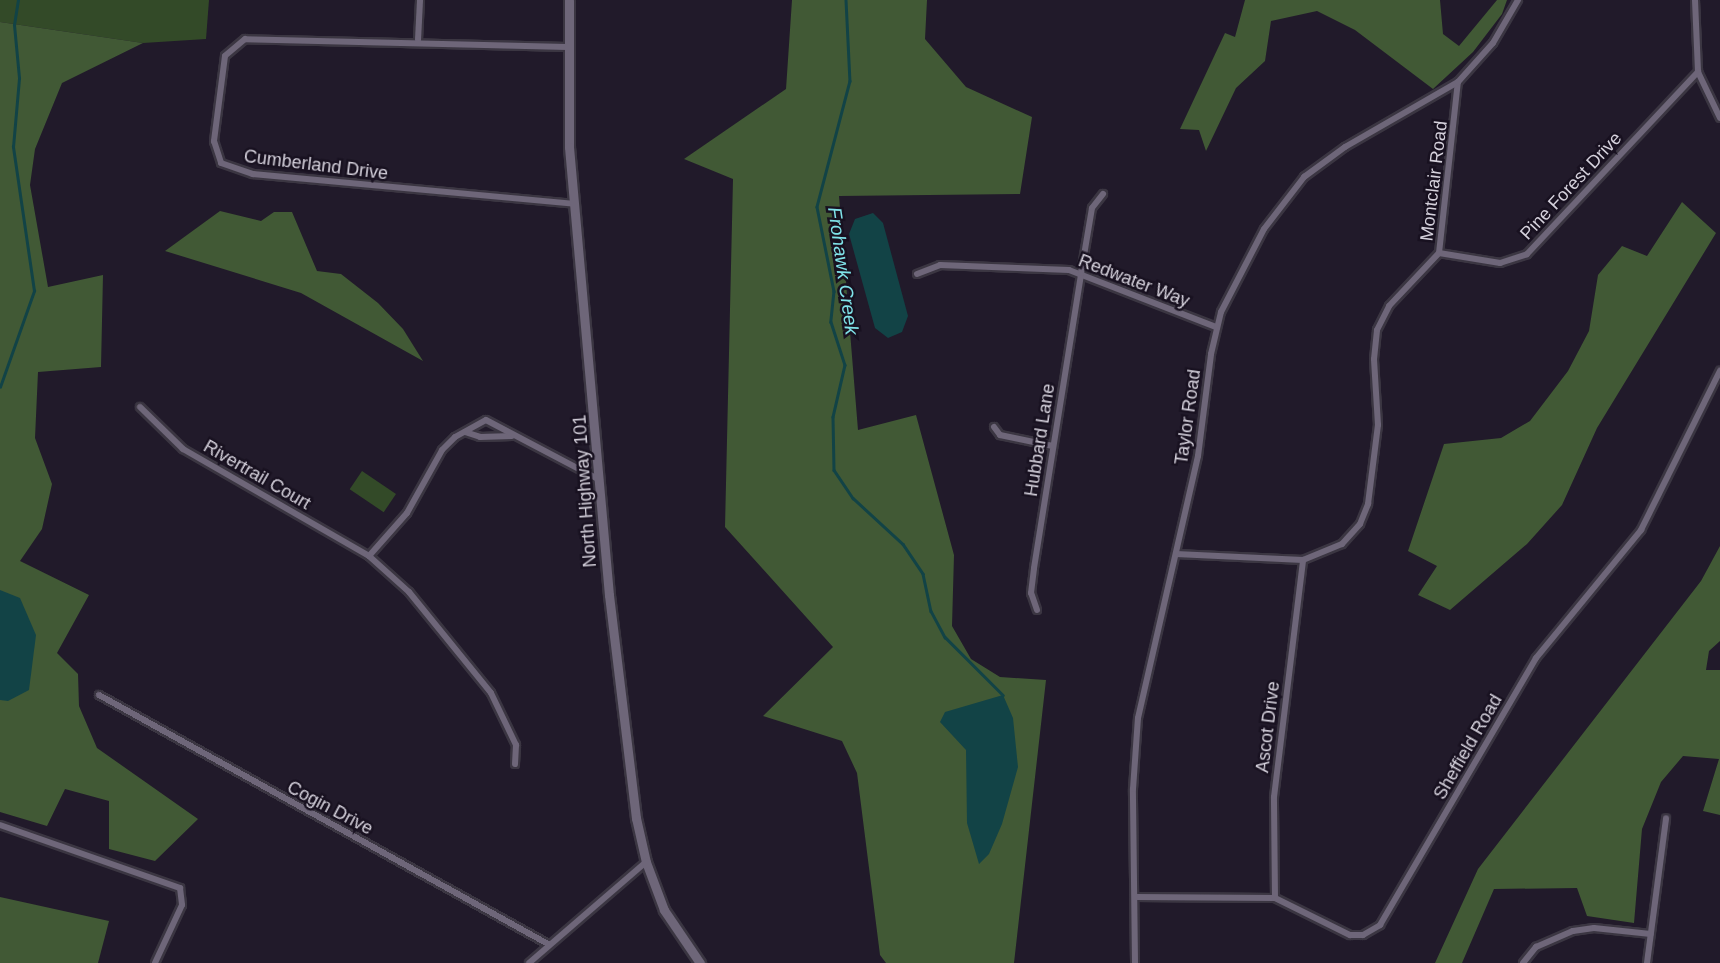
<!DOCTYPE html>
<html>
<head>
<meta charset="utf-8">
<style>
	body { margin:0 }
	#map { position:relative; width:1720px; height:963px; overflow:hidden; background:#211a2a; font-family:Helvetica,sans-serif }
	div>[style] { position:absolute }
	[style*='--x'] { left:calc(var(--x)*1px); top:calc(var(--y)*1px); width:calc(var(--w)*1px); rotate:calc(var(--a)*1deg) }
	.green>* { inset:0; background:#334a28; transform-origin:0 0 }
	.forest>* { inset:0; background:#415935 }
	.water>* { inset:0; background:#124346 }
	.stream>* { height:2.5px; margin:-1.25px; padding:0 1.25px; transform-origin:1.25px; border-radius:1.25px; background:#124346 }
	.roads { filter:drop-shadow(2px 0 #3b3642) drop-shadow(-2px 0 #3b3642) drop-shadow(0 2px #3b3642) drop-shadow(0 -2px #3b3642) }
	.minor>* { height:6px; margin:-3px; padding:0 3px; transform-origin:3px; border-radius:3px; background:#6e6679 }
	.secondary>* { height:9px; margin:-4.5px; padding:0 4.5px; transform-origin:4.5px; border-radius:4.5px; background:#6e6679 }
	span { translate:-50% -50%; white-space:nowrap; text-align:center; line-height:1.15; -webkit-text-stroke:5px #181120; paint-order:stroke }
	.street-label { font-size:18px; color:#d5d1dc }
	.water-label { font-size:19px; color:#80e3e9; font-style:italic }
</style>
</head>
<body>
<div id="map">
	<div class="green">
		<div style="clip-path:polygon(0 0,209px 0,206px 39px,143px 43px,0 22px)"></div>
		<div style="left:362px;top:471px;width:41px;height:22px;rotate:34deg"></div>
	</div>
	<div class="forest">
		<div style="clip-path:polygon(792px 0,927px 0,925px 39px,966px 87px,1032px 117px,1020px 194px,839px 196px,858px 430px,916px 415px,954px 555px,952px 626px,971px 659px,1000px 677px,1046px 680px,1014px 963px,886px 963px,880px 955px,857px 773px,842px 741px,763px 716px,833px 647px,725px 527px,733px 179px,684px 159px,786px 89px)"></div>
		<div style="clip-path:polygon(1245px 0,1440px 0,1443px 34px,1459px 46px,1497px 0,1507px 0,1502px 14px,1473px 52px,1433px 89px,1355px 30px,1317px 11px,1271px 21px,1265px 61px,1236px 88px,1206px 151px,1199px 130px,1180px 129px,1225px 33px,1235px 37px)"></div>
		<div style="clip-path:polygon(0 22px,143px 43px,62px 83px,35px 149px,30px 185px,48px 287px,103px 275px,101px 367px,38px 372px,35px 438px,52px 484px,42px 529px,20px 561px,89px 595px,57px 653px,78px 674px,79px 706px,97px 748px,198px 819px,155px 861px,109px 849px,109px 801px,65px 789px,47px 826px,0 812px)"></div>
		<div style="clip-path:polygon(1682px 202px,1716px 233px,1597px 428px,1562px 505px,1527px 544px,1450px 610px,1418px 595px,1437px 566px,1408px 551px,1444px 444px,1501px 438px,1530px 421px,1568px 371px,1589px 331px,1598px 275px,1622px 246px,1647px 256px)"></div>
		<div style="clip-path:polygon(220px 211px,261px 221px,274px 212px,292px 212px,317px 271px,341px 274px,378px 303px,403px 329px,423px 361px,301px 293px,165px 251px)"></div>
		<div style="clip-path:polygon(1720px 546px,1720px 641px,1709px 651px,1706px 670px,1720px 670px,1720px 815px,1703px 811px,1719px 759px,1683px 756px,1661px 782px,1642px 829px,1634px 923px,1587px 916px,1577px 888px,1494px 889px,1462px 963px,1435px 963px,1478px 869px,1701px 581px)"></div>
		<div style="clip-path:polygon(0 897px,109px 921px,98px 963px,0 963px)"></div>
	</div>
	<div class="water">
		<div style="clip-path:polygon(873px 213px,883px 223px,908px 316px,902px 332px,888px 338px,875px 328px,849px 234px,855px 219px)"></div>
		<div style="clip-path:polygon(0 590px,20px 598px,36px 635px,29px 690px,8px 701px,0 700px)"></div>
		<div style="clip-path:polygon(1003px 695px,1013px 718px,1018px 767px,1002px 824px,989px 854px,979px 864px,967px 823px,966px 750px,940px 722px,945px 712px)"></div>
	</div>
	<div class="stream">
		<div style="--x:846;--y:0;--w:81;--a:87.2"></div>
		<div style="--x:850;--y:81;--w:130;--a:104.7"></div>
		<div style="--x:817;--y:207;--w:86;--a:78.6"></div>
		<div style="--x:834;--y:291;--w:31;--a:96"></div>
		<div style="--x:831;--y:322;--w:45;--a:72"></div>
		<div style="--x:845;--y:365;--w:53;--a:103"></div>
		<div style="--x:833;--y:417;--w:53;--a:88.9"></div>
		<div style="--x:834;--y:470;--w:34;--a:56"></div>
		<div style="--x:853;--y:498;--w:68;--a:42.6"></div>
		<div style="--x:903;--y:544;--w:36;--a:56"></div>
		<div style="--x:923;--y:574;--w:38;--a:78"></div>
		<div style="--x:931;--y:611;--w:30;--a:62"></div>
		<div style="--x:945;--y:637;--w:82;--a:45"></div>
		<div style="--x:0;--y:387;--w:102;--a:-70.5"></div>
		<div style="--x:34;--y:291;--w:146;--a:-98.3"></div>
		<div style="--x:13;--y:147;--w:69;--a:-85"></div>
		<div style="--x:19;--y:78;--w:53;--a:-95.4"></div>
		<div style="--x:14;--y:25;--w:25;--a:-81"></div>
	</div>
	<div class="roads">
		<div class="minor">
			<div style="--x:1695;--y:0;--w:72;--a:87.6"></div>
			<div style="--x:1698;--y:72;--w:51;--a:64.4"></div>
			<div style="--x:418;--y:40;--w:40;--a:-87.1"></div>
			<div style="--x:567;--y:47;--w:322;--a:-178.6"></div>
			<div style="--x:245;--y:39;--w:26;--a:140"></div>
			<div style="--x:225;--y:56;--w:86;--a:97.4"></div>
			<div style="--x:214;--y:141;--w:23;--a:72"></div>
			<div style="--x:221;--y:163;--w:34;--a:19"></div>
			<div style="--x:253;--y:174;--w:323;--a:5.3"></div>
			<div style="--x:1439;--y:253;--w:62;--a:9.3"></div>
			<div style="--x:1500;--y:263;--w:28;--a:-18"></div>
			<div style="--x:1527;--y:254;--w:250;--a:-46.8"></div>
			<div style="--x:917;--y:274;--w:25;--a:-21"></div>
			<div style="--x:940;--y:265;--w:129;--a:2.2"></div>
			<div style="--x:1069;--y:270;--w:158;--a:21.2"></div>
			<div style="--x:140;--y:407;--w:60;--a:44.3"></div>
			<div style="--x:183;--y:449;--w:215;--a:29.9"></div>
			<div style="--x:369;--y:556;--w:54;--a:42"></div>
			<div style="--x:409;--y:592;--w:130;--a:50.9"></div>
			<div style="--x:491;--y:693;--w:58;--a:64.3"></div>
			<div style="--x:516;--y:745;--w:19;--a:93"></div>
			<div style="--x:994;--y:427;--w:10;--a:53"></div>
			<div style="--x:1000;--y:435;--w:54;--a:11.7"></div>
			<div style="--x:465;--y:432;--w:16;--a:18"></div>
			<div style="--x:480;--y:437;--w:32;--a:-2"></div>
			<div style="--x:1176;--y:554;--w:127;--a:2.7"></div>
			<div style="--x:1303;--y:560;--w:42;--a:-22.3"></div>
			<div style="--x:1342;--y:544;--w:27;--a:-48"></div>
			<div style="--x:1360;--y:524;--w:22;--a:-68"></div>
			<div style="--x:1368;--y:504;--w:80;--a:-82.8"></div>
			<div style="--x:1378;--y:425;--w:66;--a:-93.5"></div>
			<div style="--x:1374;--y:359;--w:29;--a:-84"></div>
			<div style="--x:1377;--y:330;--w:27;--a:-63"></div>
			<div style="--x:1389;--y:306;--w:73;--a:-46.7"></div>
			<div style="--x:1439;--y:253;--w:172;--a:-83.7"></div>
			<div style="--x:369;--y:556;--w:57;--a:-48.5"></div>
			<div style="--x:407;--y:513;--w:72;--a:-60.9"></div>
			<div style="--x:442;--y:450;--w:18;--a:-45"></div>
			<div style="--x:455;--y:437;--w:35;--a:-29"></div>
			<div style="--x:486;--y:420;--w:129;--a:27.8"></div>
			<div style="--x:1037;--y:610;--w:18;--a:-109"></div>
			<div style="--x:1031;--y:593;--w:25;--a:-83"></div>
			<div style="--x:1034;--y:568;--w:299;--a:-80.9"></div>
			<div style="--x:1081;--y:273;--w:66;--a:-80.4"></div>
			<div style="--x:1092;--y:208;--w:18;--a:-52"></div>
			<div style="--x:99;--y:695;--w:513;--a:29.01"></div>
			<div style="--x:0;--y:825;--w:191;--a:19.3"></div>
			<div style="--x:180;--y:888;--w:17;--a:83"></div>
			<div style="--x:182;--y:905;--w:64;--a:115"></div>
			<div style="--x:1135;--y:897;--w:140;--a:0.4"></div>
			<div style="--x:1275;--y:898;--w:84;--a:26.3"></div>
			<div style="--x:1350;--y:935;--w:13;--a:0"></div>
			<div style="--x:1363;--y:935;--w:20;--a:-30"></div>
			<div style="--x:1380;--y:925;--w:309;--a:-59.7"></div>
			<div style="--x:1536;--y:658;--w:166;--a:-50.6"></div>
			<div style="--x:1641;--y:530;--w:178;--a:-63.6"></div>
			<div style="--x:1275;--y:898;--w:101;--a:-90.6"></div>
			<div style="--x:1274;--y:797;--w:239;--a:-83"></div>
			<div style="--x:529;--y:963;--w:155;--a:-40.8"></div>
			<div style="--x:1135;--y:963;--w:174;--a:-90.7"></div>
			<div style="--x:1133;--y:789;--w:71;--a:-86"></div>
			<div style="--x:1138;--y:718;--w:269;--a:-77.1"></div>
			<div style="--x:1198;--y:456;--w:103;--a:-82.7"></div>
			<div style="--x:1211;--y:354;--w:43;--a:-76.6"></div>
			<div style="--x:1221;--y:312;--w:93;--a:-62.6"></div>
			<div style="--x:1264;--y:229;--w:66;--a:-52.4"></div>
			<div style="--x:1304;--y:177;--w:51;--a:-36.2"></div>
			<div style="--x:1345;--y:147;--w:130;--a:-29.9"></div>
			<div style="--x:1458;--y:82;--w:52;--a:-48.1"></div>
			<div style="--x:1493;--y:43;--w:50;--a:-59.8"></div>
			<div style="--x:1523;--y:963;--w:21;--a:-51"></div>
			<div style="--x:1536;--y:947;--w:40;--a:-23.4"></div>
			<div style="--x:1573;--y:931;--w:21;--a:-8"></div>
			<div style="--x:1594;--y:928;--w:57;--a:6"></div>
			<div style="--x:1647;--y:963;--w:146;--a:-82.5"></div>
		</div>
		<div class="secondary">
			<div style="--x:569;--y:0;--w:147;--a:90"></div>
			<div style="--x:569;--y:147;--w:450;--a:84.9"></div>
			<div style="--x:609;--y:595;--w:225;--a:83.1"></div>
			<div style="--x:636;--y:818;--w:45;--a:77.2"></div>
			<div style="--x:646;--y:862;--w:51;--a:69.4"></div>
			<div style="--x:664;--y:910;--w:64;--a:55.8"></div>
		</div>
	</div>
	<div class="street-label">
		<span style="left:316px;top:165px;rotate:7deg">Cumberland Drive</span>
		<span style="left:1434px;top:181px;rotate:-83deg">Montclair Road</span>
		<span style="left:1571px;top:186px;rotate:-47deg">Pine Forest Drive</span>
		<span style="left:1134px;top:281px;rotate:21deg">Redwater Way</span>
		<span style="left:1188px;top:417px;rotate:-82deg">Taylor Road</span>
		<span style="left:1040px;top:440px;rotate:-81deg">Hubbard Lane</span>
		<span style="left:257px;top:475px;rotate:30deg">Rivertrail Court</span>
		<span style="left:585px;top:491px;rotate:-94deg">North Highway 101</span>
		<span style="left:1268px;top:727px;rotate:-83deg">Ascot Drive</span>
		<span style="left:1468px;top:747px;rotate:-60deg">Sheffield Road</span>
		<span style="left:330px;top:808px;rotate:28deg">Cogin Drive</span>
	</div>
	<div class="water-label">
		<span style="left:843px;top:271px;rotate:82deg">Frohawk Creek</span>
	</div>
</div>
</body>
</html>
